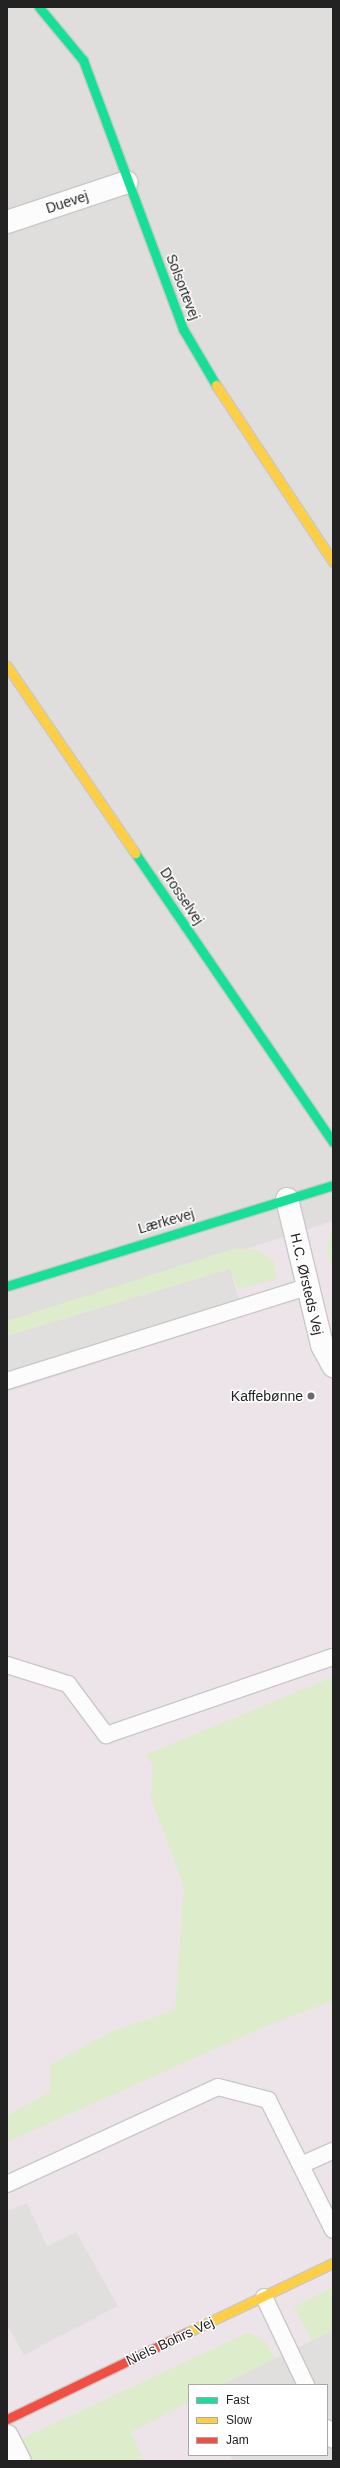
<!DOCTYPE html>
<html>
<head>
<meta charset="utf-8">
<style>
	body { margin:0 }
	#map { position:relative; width:340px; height:2468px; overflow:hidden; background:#f0eeeb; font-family:Arial,sans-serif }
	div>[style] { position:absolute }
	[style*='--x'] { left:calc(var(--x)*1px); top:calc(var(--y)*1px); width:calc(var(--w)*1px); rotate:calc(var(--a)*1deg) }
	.residential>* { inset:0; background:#dfdedc; transform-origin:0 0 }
	.industrial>* { inset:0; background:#ede4e9 }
	.grass>* { inset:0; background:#ddeccb }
	.parking>* { inset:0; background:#e0dfde }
	.roads { filter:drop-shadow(1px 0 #c9c8c7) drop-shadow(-1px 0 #c9c8c7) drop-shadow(0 1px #c9c8c7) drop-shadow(0 -1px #c9c8c7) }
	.lane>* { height:16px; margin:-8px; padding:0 8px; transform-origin:8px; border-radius:8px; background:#fdfcfc }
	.street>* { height:22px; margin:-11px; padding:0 11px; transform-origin:11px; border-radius:11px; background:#fdfcfc }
	.fast>* { height:9px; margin:-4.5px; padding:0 4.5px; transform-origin:4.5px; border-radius:4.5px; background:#16e098 }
	.slow>* { height:9px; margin:-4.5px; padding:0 4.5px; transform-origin:4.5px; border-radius:4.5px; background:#ffcf43 }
	.jam>* { height:9px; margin:-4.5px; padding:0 4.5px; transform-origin:4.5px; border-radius:4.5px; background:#f24e42 }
	.dots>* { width:11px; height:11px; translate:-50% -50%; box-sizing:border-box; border:2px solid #fff; border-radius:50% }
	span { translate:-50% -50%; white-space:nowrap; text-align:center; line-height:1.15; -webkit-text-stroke:3px #fff; paint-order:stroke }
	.street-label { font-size:14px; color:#222 }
	.poi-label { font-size:14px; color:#222 }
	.right { translate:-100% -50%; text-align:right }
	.frame { position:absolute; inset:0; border:8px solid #222; pointer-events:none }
	.legend { position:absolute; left:188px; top:2384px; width:140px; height:72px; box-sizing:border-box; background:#fff; border:1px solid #a7a7a7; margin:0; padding:5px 7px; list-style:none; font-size:12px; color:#222 }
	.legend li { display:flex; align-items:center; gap:8px; height:20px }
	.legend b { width:20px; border:1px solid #a7a7a7 }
</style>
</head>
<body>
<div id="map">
	<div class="residential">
		<div style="left:7px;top:7px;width:326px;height:1318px"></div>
	</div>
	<div class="industrial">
		<div style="clip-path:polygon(evenodd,333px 1221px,333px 2461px,7px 2461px,7px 1325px,333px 1221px,189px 2385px,327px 2385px,327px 2455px,189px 2455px,189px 2385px)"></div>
	</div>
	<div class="grass">
		<div style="clip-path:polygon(333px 1223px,333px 1265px,331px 1265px,327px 1247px)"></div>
		<div style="clip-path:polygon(236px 1248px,257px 1250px,274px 1261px,276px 1279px,238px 1289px,230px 1269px,7px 1336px,7px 1321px)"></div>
		<div style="clip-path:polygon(333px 1677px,333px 2001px,273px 2023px,7px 2142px,7px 2116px,50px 2092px,50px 2065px,113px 2031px,175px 2010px,184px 1886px,151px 1798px,153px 1765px,145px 1755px)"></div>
		<div style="clip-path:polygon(333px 2287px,333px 2331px,312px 2341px,294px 2307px)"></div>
		<div style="clip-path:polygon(249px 2332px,266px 2342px,275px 2359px,223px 2385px,189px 2385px,189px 2402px,131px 2432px,144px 2461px,29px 2461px,17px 2441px)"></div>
	</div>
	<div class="parking">
		<div style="clip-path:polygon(230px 1269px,244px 1316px,7px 1392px,7px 1336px)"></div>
		<div style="clip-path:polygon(27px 2203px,47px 2246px,76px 2232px,118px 2306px,24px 2355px,7px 2325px,7px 2211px)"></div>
		<div style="clip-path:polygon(332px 2331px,333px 2461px,233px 2461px,230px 2455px,327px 2455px,327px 2385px,221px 2385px)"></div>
	</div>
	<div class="roads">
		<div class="lane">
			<div style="--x:7;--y:1381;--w:314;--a:-17.4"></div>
			<div style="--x:7;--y:1665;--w:64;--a:17.3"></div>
			<div style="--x:68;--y:1684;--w:64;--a:53.3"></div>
			<div style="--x:106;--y:1735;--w:240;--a:-19"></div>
			<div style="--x:301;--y:2165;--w:35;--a:-24"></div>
			<div style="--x:7;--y:2184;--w:232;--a:-24.7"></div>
			<div style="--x:218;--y:2087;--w:52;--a:14.6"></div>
			<div style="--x:268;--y:2100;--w:145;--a:63.4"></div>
			<div style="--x:264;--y:2297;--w:98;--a:64.5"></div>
			<div style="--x:327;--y:2428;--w:13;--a:63"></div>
		</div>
		<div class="street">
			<div style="--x:7;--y:222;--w:126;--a:-18.4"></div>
			<div style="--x:287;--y:1199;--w:150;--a:76.5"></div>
			<div style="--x:322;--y:1345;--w:24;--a:62"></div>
			<div style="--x:7;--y:2436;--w:28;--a:63"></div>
		</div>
		<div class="fast">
			<div style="--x:39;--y:7;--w:69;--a:50.3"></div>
			<div style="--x:83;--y:60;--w:287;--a:69.6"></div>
			<div style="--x:183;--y:329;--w:65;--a:59.5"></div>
			<div style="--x:135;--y:853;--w:350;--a:55.6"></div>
			<div style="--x:7;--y:1286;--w:341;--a:-17.2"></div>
		</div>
		<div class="slow">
			<div style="--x:216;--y:385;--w:212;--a:56.5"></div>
			<div style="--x:7;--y:666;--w:227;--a:55.6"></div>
			<div style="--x:186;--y:2333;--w:163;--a:-25.5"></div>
		</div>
		<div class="jam">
			<div style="--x:7;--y:2419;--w:199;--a:-25.7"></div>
		</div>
	</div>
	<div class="dots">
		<div style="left:311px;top:1396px;background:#6a6968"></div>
	</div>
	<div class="street-label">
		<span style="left:67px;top:202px;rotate:-18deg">Duevej</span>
		<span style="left:183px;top:287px;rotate:69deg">Solsortevej</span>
		<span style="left:182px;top:896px;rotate:56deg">Drosselvej</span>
		<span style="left:166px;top:1221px;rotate:-16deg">Lærkevej</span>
		<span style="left:307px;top:1284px;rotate:77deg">H.C. Ørsteds Vej</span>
		<span style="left:170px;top:2341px;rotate:-25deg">Niels Bohrs Vej</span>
	</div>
	<div class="poi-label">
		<span class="right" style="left:303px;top:1396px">Kaffebønne</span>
	</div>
	<div class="frame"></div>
	<ul class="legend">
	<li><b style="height:5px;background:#16e098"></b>Fast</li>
	<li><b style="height:5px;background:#ffcf43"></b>Slow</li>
	<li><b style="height:5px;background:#f24e42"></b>Jam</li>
	</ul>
</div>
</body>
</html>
